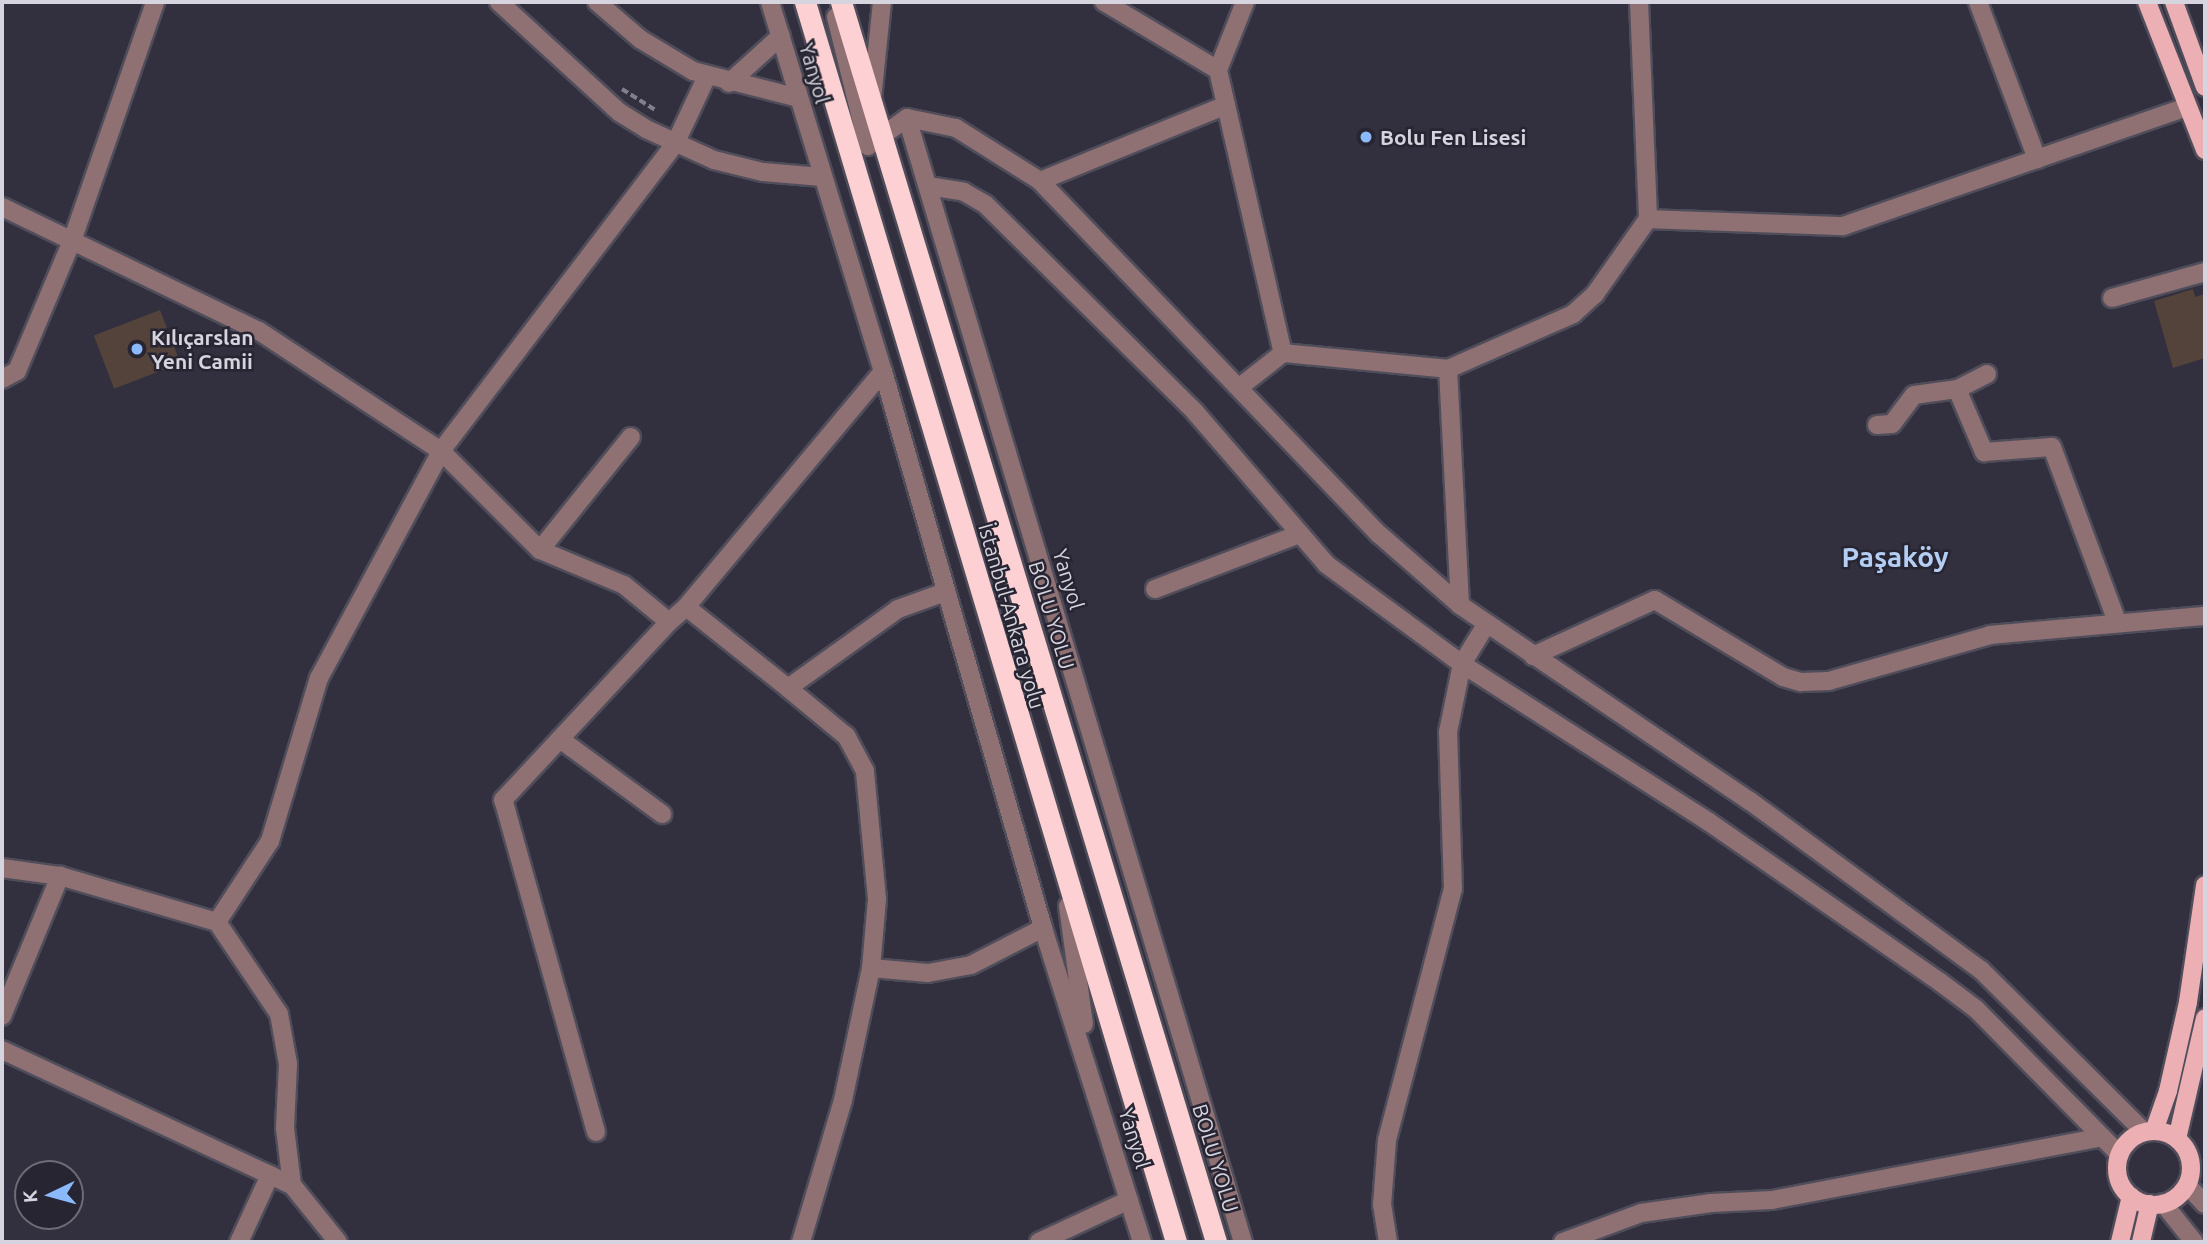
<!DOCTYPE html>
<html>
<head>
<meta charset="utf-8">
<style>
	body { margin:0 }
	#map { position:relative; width:2207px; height:1244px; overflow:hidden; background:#322f3e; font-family:Ubuntu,sans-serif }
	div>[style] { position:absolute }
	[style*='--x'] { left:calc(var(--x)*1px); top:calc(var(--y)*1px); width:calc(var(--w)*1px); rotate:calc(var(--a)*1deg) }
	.building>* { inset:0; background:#54433b; transform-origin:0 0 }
	.path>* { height:3.5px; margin-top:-1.75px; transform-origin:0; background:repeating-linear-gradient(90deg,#817f8b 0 7px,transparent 0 10.5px) }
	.roads { filter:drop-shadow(2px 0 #504d5b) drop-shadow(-2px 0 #504d5b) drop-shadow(0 2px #504d5b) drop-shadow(0 -2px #504d5b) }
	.minor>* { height:18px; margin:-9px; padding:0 9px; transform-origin:9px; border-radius:9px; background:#8f7173 }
	.major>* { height:18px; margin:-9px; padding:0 9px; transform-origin:9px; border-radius:9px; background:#ecafb3 }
	.major>.ring { margin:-9px; padding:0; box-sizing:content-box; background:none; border:18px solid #ecafb3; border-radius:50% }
	.highway>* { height:21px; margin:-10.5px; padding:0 10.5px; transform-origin:10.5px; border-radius:10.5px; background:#fdd1d3 }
	.dots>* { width:19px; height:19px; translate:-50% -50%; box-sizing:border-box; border:4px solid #282533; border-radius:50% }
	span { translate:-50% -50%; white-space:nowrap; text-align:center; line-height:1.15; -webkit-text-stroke:5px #282533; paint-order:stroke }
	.street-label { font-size:21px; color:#d6d4de }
	.poi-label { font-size:21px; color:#d6d4de; font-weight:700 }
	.left { translate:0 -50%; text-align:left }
	.district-label { font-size:28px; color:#b3cdf3; font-weight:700 }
	.frame { position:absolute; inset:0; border:4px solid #d6d4de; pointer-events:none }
	.north { position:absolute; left:14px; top:1160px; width:70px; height:70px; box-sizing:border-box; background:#282533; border:2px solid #6e6b77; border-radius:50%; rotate:265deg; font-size:19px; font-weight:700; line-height:28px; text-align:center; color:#d6d4de }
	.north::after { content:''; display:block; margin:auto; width:24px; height:32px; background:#8bbafc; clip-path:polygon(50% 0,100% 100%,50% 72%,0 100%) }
</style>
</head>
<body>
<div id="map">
	<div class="building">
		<div style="clip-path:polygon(2193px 289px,2195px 297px,2205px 294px,2205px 358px,2173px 368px,2154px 301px)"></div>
		<div style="left:160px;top:310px;width:57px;height:71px;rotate:69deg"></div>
	</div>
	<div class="path">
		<div style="--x:622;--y:89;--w:41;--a:32.2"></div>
	</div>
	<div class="roads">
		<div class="minor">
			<div style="--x:499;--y:2;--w:163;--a:42.5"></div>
			<div style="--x:619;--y:112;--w:32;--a:32"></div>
			<div style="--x:646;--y:129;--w:75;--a:24.5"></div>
			<div style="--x:714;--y:160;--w:50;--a:13.8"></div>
			<div style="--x:763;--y:172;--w:59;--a:4.8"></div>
			<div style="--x:597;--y:2;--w:57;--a:40.7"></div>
			<div style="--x:640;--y:39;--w:62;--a:31.1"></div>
			<div style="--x:693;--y:71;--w:109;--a:14.3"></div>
			<div style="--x:770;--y:2;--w:386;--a:73"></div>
			<div style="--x:883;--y:371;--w:580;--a:73.97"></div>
			<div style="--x:1043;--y:928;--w:329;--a:72.5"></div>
			<div style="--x:1104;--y:2;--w:133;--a:30.8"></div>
			<div style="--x:1218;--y:70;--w:290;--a:77.1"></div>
			<div style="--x:1639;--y:2;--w:217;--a:87.6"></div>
			<div style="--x:1978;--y:2;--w:168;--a:69.4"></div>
			<div style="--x:836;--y:17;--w:133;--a:76.1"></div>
			<div style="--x:868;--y:146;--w:48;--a:-35.7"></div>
			<div style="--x:907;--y:118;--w:1173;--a:73.36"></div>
			<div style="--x:1218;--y:70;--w:73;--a:-68.3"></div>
			<div style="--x:729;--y:83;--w:70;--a:-42.1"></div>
			<div style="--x:872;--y:99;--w:98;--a:-84.1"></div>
			<div style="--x:907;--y:118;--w:50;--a:11.5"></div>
			<div style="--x:956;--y:128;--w:99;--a:32.2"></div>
			<div style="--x:1040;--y:181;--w:491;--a:46.2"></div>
			<div style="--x:1380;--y:535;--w:106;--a:41.2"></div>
			<div style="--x:1460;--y:605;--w:350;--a:34.1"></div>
			<div style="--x:1750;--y:801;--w:286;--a:36.2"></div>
			<div style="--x:1981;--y:970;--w:230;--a:44.8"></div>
			<div style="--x:1040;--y:181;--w:201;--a:-22.2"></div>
			<div style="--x:928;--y:186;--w:36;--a:9"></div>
			<div style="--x:964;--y:192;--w:24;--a:30"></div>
			<div style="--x:985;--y:204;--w:296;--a:44.7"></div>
			<div style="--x:1195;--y:412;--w:201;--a:49.2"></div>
			<div style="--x:1326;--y:564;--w:169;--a:36.3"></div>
			<div style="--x:1462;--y:664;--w:293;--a:32.6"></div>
			<div style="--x:1709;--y:822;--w:281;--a:34.7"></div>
			<div style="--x:1940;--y:982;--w:45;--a:36.9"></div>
			<div style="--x:1976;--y:1009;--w:205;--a:45.4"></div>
			<div style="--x:2;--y:207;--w:285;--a:25.8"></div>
			<div style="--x:259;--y:331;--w:218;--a:33.4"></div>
			<div style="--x:441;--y:451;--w:140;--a:45"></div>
			<div style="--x:540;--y:550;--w:91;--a:22.6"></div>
			<div style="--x:624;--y:585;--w:58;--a:39.4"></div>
			<div style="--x:669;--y:622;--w:23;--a:-41"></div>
			<div style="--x:2112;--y:298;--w:97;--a:-15.6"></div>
			<div style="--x:1987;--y:374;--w:34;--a:153"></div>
			<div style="--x:1957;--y:389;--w:69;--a:66.8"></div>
			<div style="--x:1984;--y:452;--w:68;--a:-4.2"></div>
			<div style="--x:2052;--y:447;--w:187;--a:69.6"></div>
			<div style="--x:2;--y:379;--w:17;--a:-28"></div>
			<div style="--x:17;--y:371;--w:141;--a:-67.1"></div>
			<div style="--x:72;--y:241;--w:253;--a:-70.8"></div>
			<div style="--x:1241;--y:386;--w:53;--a:-38.2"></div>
			<div style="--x:1283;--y:353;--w:166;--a:5.5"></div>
			<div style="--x:1877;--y:425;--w:15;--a:-4"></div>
			<div style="--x:1892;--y:424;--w:36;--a:-53"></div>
			<div style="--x:1914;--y:395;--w:43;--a:-7.9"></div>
			<div style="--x:540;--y:550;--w:145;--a:-51.2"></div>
			<div style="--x:1155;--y:589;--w:155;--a:-20.8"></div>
			<div style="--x:1460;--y:605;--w:236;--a:-92.9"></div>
			<div style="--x:1448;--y:369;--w:137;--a:-23.7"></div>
			<div style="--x:1573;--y:314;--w:30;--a:-42"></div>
			<div style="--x:1595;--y:294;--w:92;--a:-54.8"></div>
			<div style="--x:1648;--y:219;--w:195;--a:2.1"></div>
			<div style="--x:1843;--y:226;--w:364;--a:-19.1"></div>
			<div style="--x:1533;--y:656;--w:134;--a:-24.7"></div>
			<div style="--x:1655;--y:600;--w:149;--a:31"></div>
			<div style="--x:1783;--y:677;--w:19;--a:16"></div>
			<div style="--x:1801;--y:682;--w:28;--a:-2"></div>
			<div style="--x:1829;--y:681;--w:167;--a:-15.9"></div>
			<div style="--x:1990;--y:635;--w:216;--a:-5.1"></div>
			<div style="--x:788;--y:688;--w:130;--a:-141.5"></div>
			<div style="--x:686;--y:607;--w:307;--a:-50.1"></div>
			<div style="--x:560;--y:739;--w:127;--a:36.3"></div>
			<div style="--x:2;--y:868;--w:59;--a:7.9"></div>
			<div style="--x:60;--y:876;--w:164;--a:16.3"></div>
			<div style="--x:217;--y:922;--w:111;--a:56"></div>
			<div style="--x:279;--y:1014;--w:51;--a:79.8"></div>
			<div style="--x:288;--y:1064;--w:64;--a:92.7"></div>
			<div style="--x:285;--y:1128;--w:57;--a:83"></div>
			<div style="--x:292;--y:1185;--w:73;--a:51.1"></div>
			<div style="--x:1068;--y:906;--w:119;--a:82.3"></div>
			<div style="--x:217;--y:922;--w:97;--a:-56.8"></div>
			<div style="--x:270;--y:841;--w:170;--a:-73.3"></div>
			<div style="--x:319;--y:678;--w:258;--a:-61.7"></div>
			<div style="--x:441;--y:451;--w:386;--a:-52.7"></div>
			<div style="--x:675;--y:144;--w:75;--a:-64.8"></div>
			<div style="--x:871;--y:968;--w:57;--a:5"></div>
			<div style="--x:928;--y:973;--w:44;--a:-10.5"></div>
			<div style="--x:971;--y:965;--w:81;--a:-27.2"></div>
			<div style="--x:2;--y:1016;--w:152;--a:-67.5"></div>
			<div style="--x:2;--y:1050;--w:320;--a:25"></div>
			<div style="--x:596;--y:1132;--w:345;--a:-105.6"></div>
			<div style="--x:503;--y:800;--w:243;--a:-47"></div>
			<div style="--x:2187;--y:1185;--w:26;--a:47"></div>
			<div style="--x:2163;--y:1203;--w:50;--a:51.5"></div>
			<div style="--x:239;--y:1242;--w:74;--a:-65.2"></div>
			<div style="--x:801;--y:1242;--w:148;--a:-73.5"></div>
			<div style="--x:843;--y:1100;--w:135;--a:-78"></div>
			<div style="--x:871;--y:968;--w:69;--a:-85"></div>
			<div style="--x:877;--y:899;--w:129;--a:-95.4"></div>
			<div style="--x:865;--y:771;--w:40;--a:-118"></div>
			<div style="--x:846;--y:736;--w:75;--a:-140.4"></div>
			<div style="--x:788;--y:688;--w:135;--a:-35.7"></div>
			<div style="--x:898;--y:609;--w:50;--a:-19.9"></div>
			<div style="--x:1039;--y:1242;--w:99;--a:-25"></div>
			<div style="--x:1388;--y:1242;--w:37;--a:-99"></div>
			<div style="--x:1382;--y:1205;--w:65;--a:-85.6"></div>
			<div style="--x:1387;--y:1140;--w:260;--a:-75.3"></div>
			<div style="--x:1453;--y:889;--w:157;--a:-91.8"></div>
			<div style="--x:1448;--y:732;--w:69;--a:-78.4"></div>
			<div style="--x:1462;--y:664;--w:46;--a:-58.4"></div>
			<div style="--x:1563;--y:1242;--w:83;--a:-20.4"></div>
			<div style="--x:1641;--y:1213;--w:71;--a:-8.1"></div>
			<div style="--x:1711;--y:1203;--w:61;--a:-2.8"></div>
			<div style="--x:1772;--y:1200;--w:336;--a:-10.8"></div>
		</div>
		<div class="major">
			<div style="--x:2147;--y:2;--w:159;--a:68.6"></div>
			<div style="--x:2174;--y:2;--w:90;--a:70"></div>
			<div style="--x:2154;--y:1131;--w:42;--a:-70.7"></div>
			<div style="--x:2168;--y:1091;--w:91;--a:-77.3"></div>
			<div style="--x:2188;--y:1002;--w:118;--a:-81.7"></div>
			<div class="ring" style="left:2117px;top:1131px;width:56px;height:56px"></div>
			<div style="--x:2177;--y:1139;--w:124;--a:-77"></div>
			<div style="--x:2120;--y:1242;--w:47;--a:-76.6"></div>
			<div style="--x:2141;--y:1242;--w:39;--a:-77"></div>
		</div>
		<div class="highway">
			<div style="--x:805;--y:2;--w:1294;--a:73.34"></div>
			<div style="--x:841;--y:2;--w:1295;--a:73.17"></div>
		</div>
	</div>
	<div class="dots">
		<div style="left:1366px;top:137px;background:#8bbafc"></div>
		<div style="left:137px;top:349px;background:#8bbafc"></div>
	</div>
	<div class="street-label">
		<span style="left:815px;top:73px;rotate:74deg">Yanyol</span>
		<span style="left:1069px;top:579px;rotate:73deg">Yanyol</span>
		<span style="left:1052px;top:615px;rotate:73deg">BOLU YOLU</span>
		<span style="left:1012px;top:616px;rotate:74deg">İstanbul-Ankara yolu</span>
		<span style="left:1135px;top:1138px;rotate:73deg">Yanyol</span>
		<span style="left:1216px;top:1158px;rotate:73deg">BOLU YOLU</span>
	</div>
	<div class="poi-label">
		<span class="left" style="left:1380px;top:137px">Bolu Fen Lisesi</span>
		<span class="left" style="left:151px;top:349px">Kılıçarslan<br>Yeni Camii</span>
	</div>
	<div class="district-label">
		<span style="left:1895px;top:557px">Paşaköy</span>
	</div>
	<div class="frame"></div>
	<div class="north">K</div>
</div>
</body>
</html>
